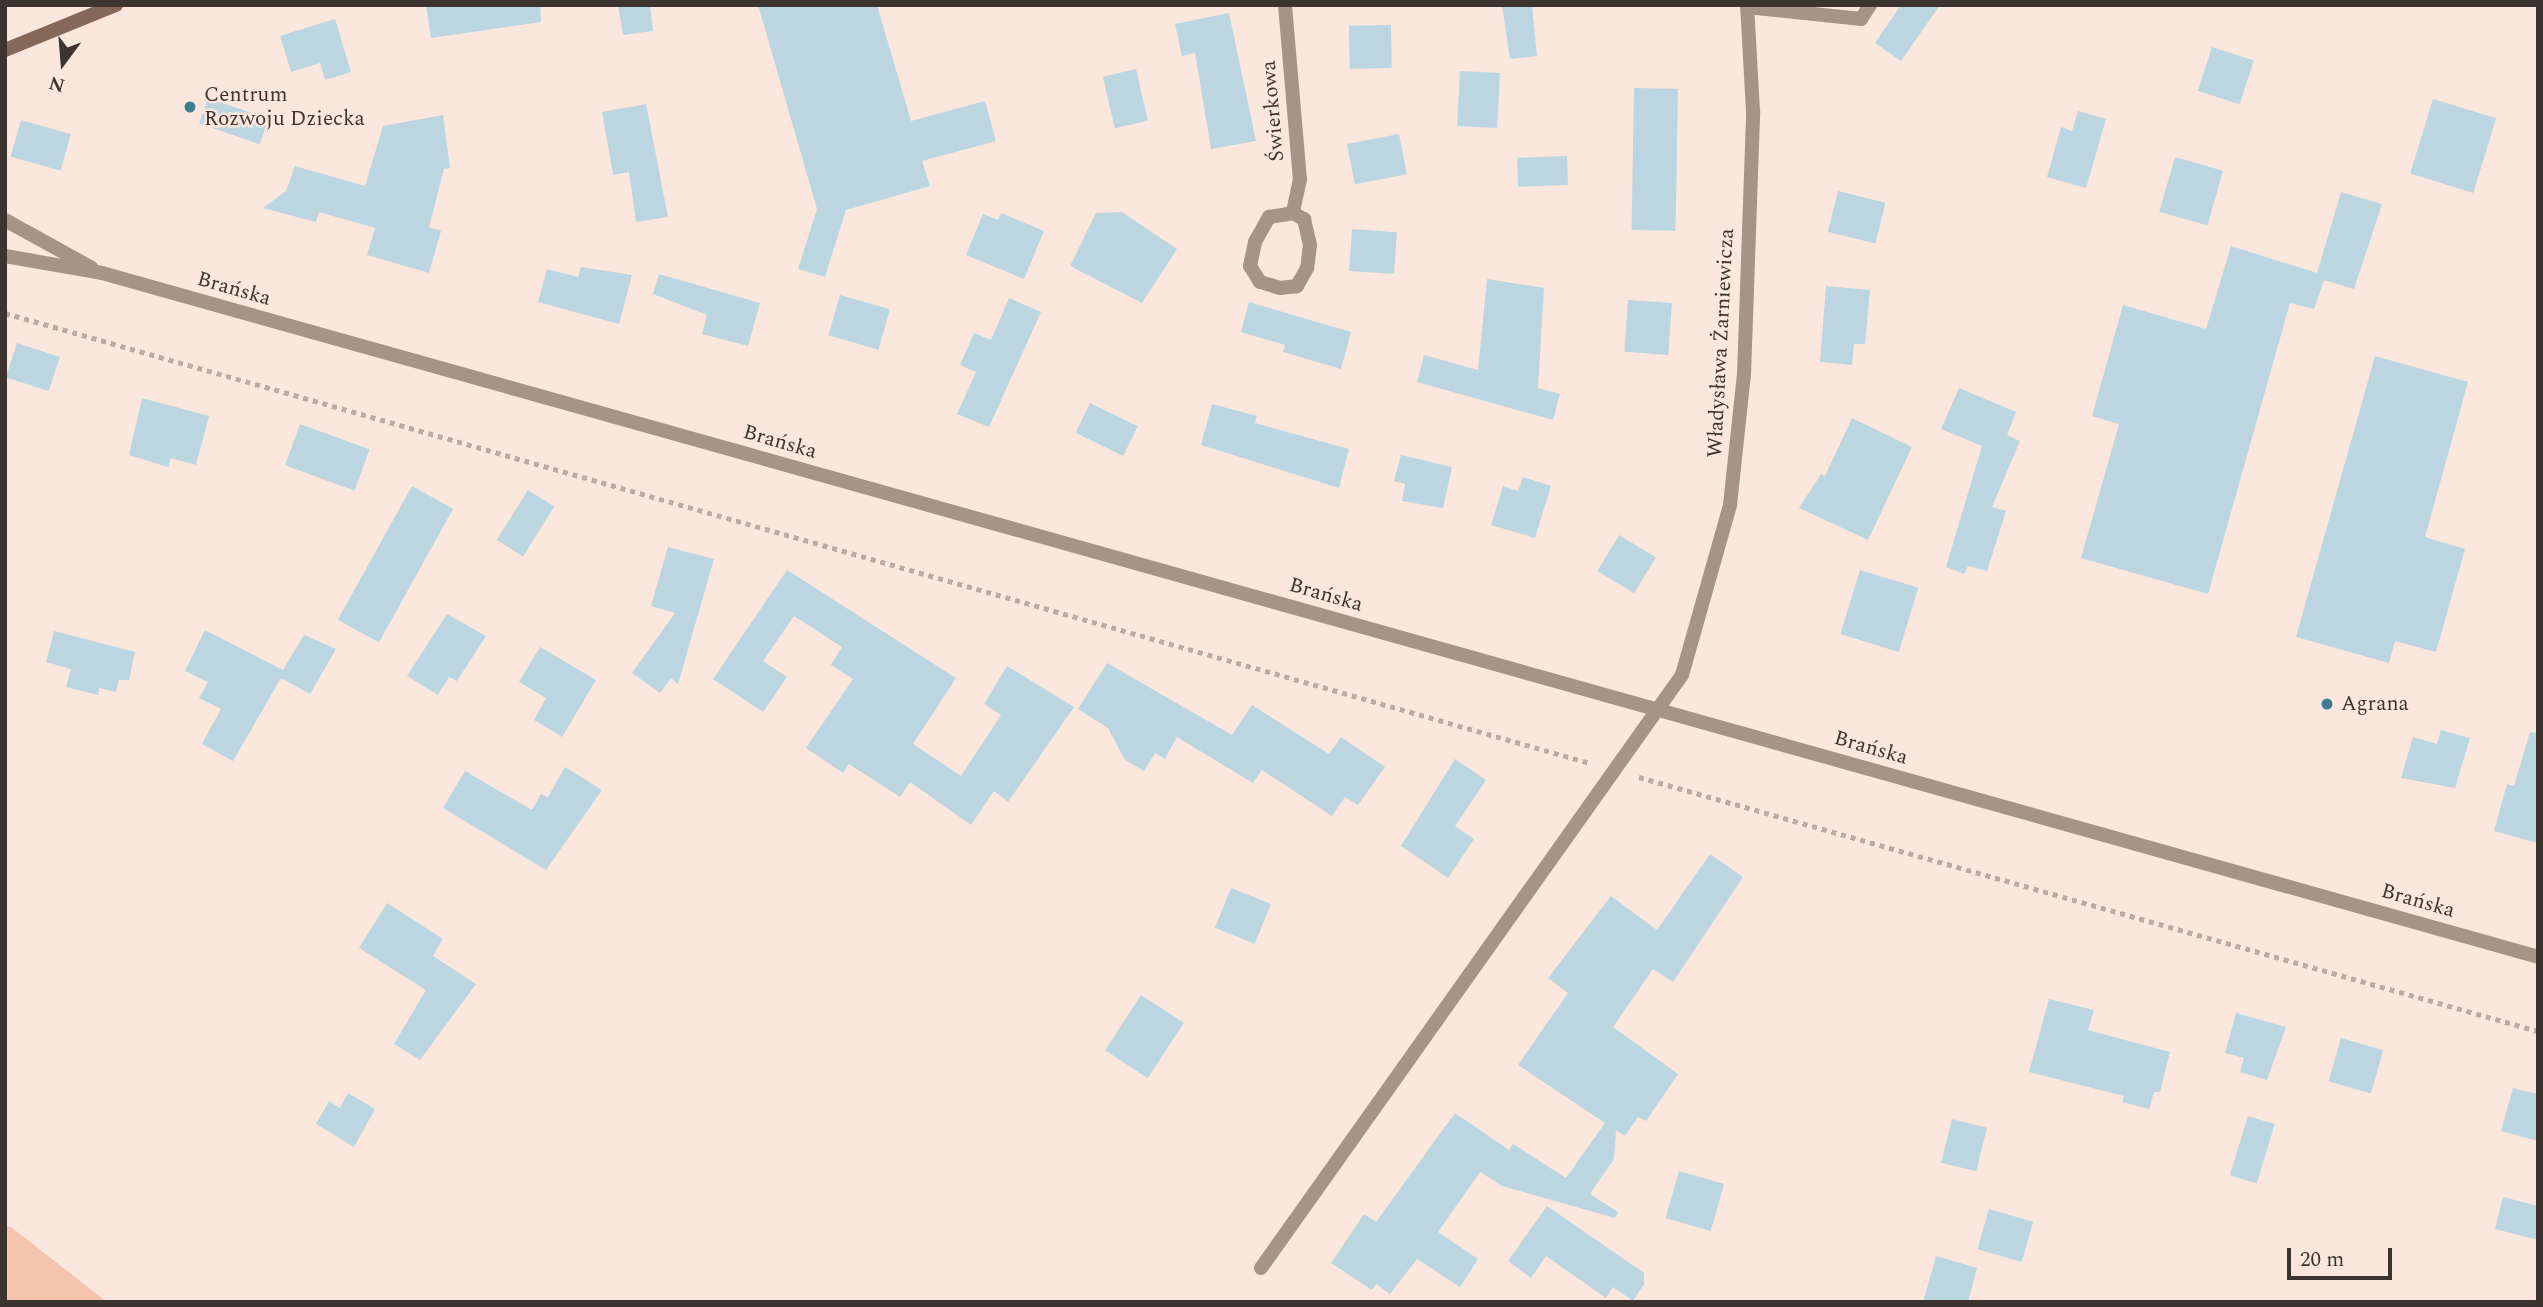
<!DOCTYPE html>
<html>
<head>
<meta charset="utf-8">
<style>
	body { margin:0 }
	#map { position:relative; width:2543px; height:1307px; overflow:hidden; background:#fbe7de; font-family:Spectral,serif }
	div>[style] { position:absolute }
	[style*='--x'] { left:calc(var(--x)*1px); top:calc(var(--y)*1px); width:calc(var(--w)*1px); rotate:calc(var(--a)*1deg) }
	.green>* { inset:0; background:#f5c4ae }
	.building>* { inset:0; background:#bbd6e0; transform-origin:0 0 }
	.path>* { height:4.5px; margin-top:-2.25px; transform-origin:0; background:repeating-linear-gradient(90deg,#bbaba3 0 5px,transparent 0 10px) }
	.service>* { height:14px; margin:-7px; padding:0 7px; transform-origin:7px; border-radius:7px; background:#a89389 }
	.minor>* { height:14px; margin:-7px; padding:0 7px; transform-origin:7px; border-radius:7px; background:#a89389 }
	.tertiary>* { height:14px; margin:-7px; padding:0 7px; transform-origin:7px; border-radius:7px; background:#a89389 }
	.secondary>* { height:14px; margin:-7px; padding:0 7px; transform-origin:7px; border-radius:7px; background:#86685a }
	.dots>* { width:19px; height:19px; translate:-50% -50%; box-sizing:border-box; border:4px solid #fbe7de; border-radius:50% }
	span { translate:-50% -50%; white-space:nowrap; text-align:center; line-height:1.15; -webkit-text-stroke:5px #fbe7de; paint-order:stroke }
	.poi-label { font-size:21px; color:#3d342f }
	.left { translate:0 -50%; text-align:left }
	.street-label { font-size:21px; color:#3d342f }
	.frame { position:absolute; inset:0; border:7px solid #3d342f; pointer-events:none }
	.north { position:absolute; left:28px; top:28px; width:70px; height:70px; -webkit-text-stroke:5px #fbe7de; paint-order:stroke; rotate:196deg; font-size:19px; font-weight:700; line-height:28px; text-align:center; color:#3d342f }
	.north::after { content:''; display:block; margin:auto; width:24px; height:32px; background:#3d342f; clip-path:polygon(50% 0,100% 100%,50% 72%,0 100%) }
	.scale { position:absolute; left:2287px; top:1248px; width:105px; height:32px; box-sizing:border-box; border:4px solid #3d342f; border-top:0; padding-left:9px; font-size:21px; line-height:24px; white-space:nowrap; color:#3d342f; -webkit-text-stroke:5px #fbe7de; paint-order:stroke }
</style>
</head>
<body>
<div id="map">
	<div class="green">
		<div style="clip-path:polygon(5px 1226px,11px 1227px,107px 1302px,5px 1302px)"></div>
	</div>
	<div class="building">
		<div style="clip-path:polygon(426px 5px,540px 5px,541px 22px,431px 38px)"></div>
		<div style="clip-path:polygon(618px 5px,650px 5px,653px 31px,623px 35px)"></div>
		<div style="clip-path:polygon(758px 5px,877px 5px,911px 121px,985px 101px,996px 141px,922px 161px,930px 186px,846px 210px,825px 277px,798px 269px,817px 209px)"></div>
		<div style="clip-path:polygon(1502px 5px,1532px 5px,1537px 56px,1510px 59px)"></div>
		<div style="clip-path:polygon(1901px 5px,1940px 5px,1901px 61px,1875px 43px)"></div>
		<div style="clip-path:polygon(1229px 13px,1256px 141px,1211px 149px,1195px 53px,1182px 56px,1175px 24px)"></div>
		<div style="clip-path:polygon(335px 19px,351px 72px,325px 80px,320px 63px,291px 72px,280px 36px)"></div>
		<div style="left:1391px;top:25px;width:43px;height:42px;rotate:89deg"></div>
		<div style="left:2212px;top:47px;width:44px;height:46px;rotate:18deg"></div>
		<div style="left:1136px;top:69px;width:53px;height:34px;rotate:77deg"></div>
		<div style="left:1460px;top:71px;width:40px;height:55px;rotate:3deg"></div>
		<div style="left:1634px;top:88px;width:44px;height:142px;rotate:1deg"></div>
		<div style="left:208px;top:98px;width:64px;height:27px;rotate:19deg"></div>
		<div style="left:2433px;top:99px;width:66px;height:78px;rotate:17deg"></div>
		<div style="clip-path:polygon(646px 104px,668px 217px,636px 222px,629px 172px,613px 175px,602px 112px)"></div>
		<div style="clip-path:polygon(2078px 111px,2106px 119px,2086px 188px,2047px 177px,2061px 127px,2072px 131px)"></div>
		<div style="clip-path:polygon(443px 115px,450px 168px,444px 169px,429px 227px,441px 231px,429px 273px,367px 255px,375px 228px,319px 212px,316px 222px,263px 208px,286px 191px,295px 166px,365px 186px,383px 126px)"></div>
		<div style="left:21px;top:120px;width:52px;height:38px;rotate:16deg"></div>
		<div style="left:1399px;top:134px;width:41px;height:53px;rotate:79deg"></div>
		<div style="left:1567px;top:156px;width:29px;height:50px;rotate:88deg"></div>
		<div style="left:2175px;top:157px;width:50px;height:57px;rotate:16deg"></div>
		<div style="left:1838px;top:191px;width:49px;height:42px;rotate:14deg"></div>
		<div style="clip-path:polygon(2341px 192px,2382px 204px,2365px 256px,2354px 289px,2324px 280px,2314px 309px,2290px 303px,2208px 594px,2081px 558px,2119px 424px,2092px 416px,2123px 305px,2206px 329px,2231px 246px,2317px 273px)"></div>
		<div style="clip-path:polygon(1122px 212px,1177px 249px,1142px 303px,1070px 266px,1096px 213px)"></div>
		<div style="clip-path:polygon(1001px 213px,1044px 231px,1024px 279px,966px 255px,983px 214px,998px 220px)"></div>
		<div style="left:1352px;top:229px;width:45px;height:42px;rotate:4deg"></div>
		<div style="clip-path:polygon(581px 267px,632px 275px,619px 324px,538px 302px,547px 269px,578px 277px)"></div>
		<div style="clip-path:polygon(659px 274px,760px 303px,748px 346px,702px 334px,707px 315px,653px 294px)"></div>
		<div style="clip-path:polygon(1487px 279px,1544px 288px,1538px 388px,1560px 394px,1553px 420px,1417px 382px,1424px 355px,1478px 370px)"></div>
		<div style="clip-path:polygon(1826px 286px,1870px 290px,1865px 344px,1854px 344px,1852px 365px,1820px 362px)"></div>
		<div style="left:840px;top:295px;width:52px;height:42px;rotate:16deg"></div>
		<div style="clip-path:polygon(1009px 298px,1041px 312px,989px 427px,957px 414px,976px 372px,960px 365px,974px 333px,991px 340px)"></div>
		<div style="left:1628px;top:300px;width:44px;height:52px;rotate:4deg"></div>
		<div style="clip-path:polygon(1249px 302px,1351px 332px,1341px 369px,1283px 352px,1285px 345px,1241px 332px)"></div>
		<div style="left:17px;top:343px;width:45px;height:36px;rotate:18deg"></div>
		<div style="clip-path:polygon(2375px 356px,2468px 382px,2425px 537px,2465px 549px,2436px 652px,2395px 641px,2389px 663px,2296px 637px)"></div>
		<div style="clip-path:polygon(1959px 388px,2016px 412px,2007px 435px,2020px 441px,1992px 507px,2006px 511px,1987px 571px,1968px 566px,1964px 574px,1946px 567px,1982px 446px,1941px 429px)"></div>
		<div style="clip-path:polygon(142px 398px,209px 416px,196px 465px,171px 458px,168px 467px,129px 455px)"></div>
		<div style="left:1090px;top:403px;width:53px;height:33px;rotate:26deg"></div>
		<div style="clip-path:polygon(1212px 404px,1257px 416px,1255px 423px,1349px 449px,1339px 488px,1201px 445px)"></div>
		<div style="clip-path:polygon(1852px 418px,1912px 447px,1868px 540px,1799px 508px,1821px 474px,1825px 476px)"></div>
		<div style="left:300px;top:424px;width:74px;height:44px;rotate:20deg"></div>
		<div style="clip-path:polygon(1401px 455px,1452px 467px,1443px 508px,1402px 501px,1405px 484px,1394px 481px)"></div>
		<div style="clip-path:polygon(1523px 477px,1551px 486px,1535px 538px,1491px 525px,1503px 486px,1518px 491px)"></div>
		<div style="left:412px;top:486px;width:47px;height:153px;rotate:29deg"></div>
		<div style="left:528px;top:490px;width:31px;height:59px;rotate:32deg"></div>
		<div style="left:1619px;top:535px;width:43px;height:42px;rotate:31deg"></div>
		<div style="clip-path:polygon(668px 547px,714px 559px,678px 684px,671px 678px,660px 693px,632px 673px,675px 613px,651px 606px)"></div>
		<div style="clip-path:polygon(787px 570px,956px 678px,913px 744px,961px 776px,1001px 715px,984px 704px,1007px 666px,1074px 707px,1008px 802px,994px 791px,971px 825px,910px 782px,900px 797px,849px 764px,843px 773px,806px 748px,853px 679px,831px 665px,842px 647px,794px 616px,763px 661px,787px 677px,763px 712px,713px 679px)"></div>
		<div style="left:1860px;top:570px;width:61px;height:67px;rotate:17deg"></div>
		<div style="clip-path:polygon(447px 614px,486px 636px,457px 681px,449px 677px,438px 695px,407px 676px)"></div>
		<div style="clip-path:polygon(205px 630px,283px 670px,304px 635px,336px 649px,310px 694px,281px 678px,233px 761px,202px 744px,221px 709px,199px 698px,208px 682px,185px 671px)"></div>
		<div style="clip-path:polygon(54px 631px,135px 652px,129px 680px,119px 680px,116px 692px,99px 688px,98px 695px,66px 687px,71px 669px,46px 662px)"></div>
		<div style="clip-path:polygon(540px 647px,596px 680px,562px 737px,534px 720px,546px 698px,519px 682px)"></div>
		<div style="clip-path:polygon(1107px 663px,1232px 735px,1252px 705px,1329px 754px,1341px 737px,1385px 767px,1358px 805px,1345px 797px,1332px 816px,1262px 770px,1253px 783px,1177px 737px,1165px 759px,1155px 753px,1144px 771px,1125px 760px,1108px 728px,1078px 709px)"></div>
		<div style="clip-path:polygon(2441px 730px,2470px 738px,2455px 788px,2401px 778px,2413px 737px,2437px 744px)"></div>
		<div style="clip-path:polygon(2530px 732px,2538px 733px,2538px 843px,2494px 831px,2507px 784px,2514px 786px)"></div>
		<div style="clip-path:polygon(1455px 759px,1486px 780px,1455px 826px,1474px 839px,1448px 878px,1401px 846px)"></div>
		<div style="clip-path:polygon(565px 767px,602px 790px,546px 870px,443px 808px,465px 771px,532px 810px,541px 794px,548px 797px)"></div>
		<div style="clip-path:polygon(1710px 854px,1743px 877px,1673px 982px,1653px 969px,1613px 1027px,1678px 1074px,1646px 1121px,1638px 1117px,1625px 1136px,1616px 1130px,1614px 1159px,1590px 1194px,1618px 1212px,1615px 1218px,1502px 1186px,1480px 1172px,1438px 1232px,1478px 1259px,1460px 1287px,1417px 1259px,1390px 1294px,1376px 1284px,1372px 1290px,1331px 1263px,1364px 1214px,1376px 1222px,1455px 1113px,1509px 1150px,1513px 1144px,1566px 1178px,1605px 1123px,1518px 1065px,1568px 993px,1548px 978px,1611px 896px,1657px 930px)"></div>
		<div style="left:1231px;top:888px;width:43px;height:43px;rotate:22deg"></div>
		<div style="clip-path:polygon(387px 903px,443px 939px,433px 956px,476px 984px,420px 1060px,394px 1044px,426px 990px,359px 948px)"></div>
		<div style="left:1141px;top:995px;width:51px;height:66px;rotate:33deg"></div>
		<div style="clip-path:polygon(2049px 999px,2094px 1010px,2088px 1030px,2170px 1052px,2160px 1092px,2154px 1092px,2149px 1109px,2122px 1102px,2124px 1096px,2029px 1072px)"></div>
		<div style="clip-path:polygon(2236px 1013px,2286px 1027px,2267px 1080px,2240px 1072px,2244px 1058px,2225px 1053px)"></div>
		<div style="left:2341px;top:1038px;width:44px;height:45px;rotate:16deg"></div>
		<div style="clip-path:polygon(2513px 1088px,2538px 1094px,2538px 1141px,2501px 1131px)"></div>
		<div style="clip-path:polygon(348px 1093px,375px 1109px,354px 1147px,316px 1124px,329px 1101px,340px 1108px)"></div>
		<div style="left:2248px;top:1116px;width:28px;height:62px;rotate:17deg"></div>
		<div style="left:1952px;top:1119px;width:36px;height:45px;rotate:14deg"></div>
		<div style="left:1679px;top:1171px;width:47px;height:49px;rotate:16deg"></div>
		<div style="clip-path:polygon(2503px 1197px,2538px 1206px,2538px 1240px,2495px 1229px)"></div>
		<div style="clip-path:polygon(1547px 1206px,1644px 1273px,1644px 1284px,1633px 1301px,1613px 1287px,1606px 1298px,1546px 1256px,1531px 1278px,1508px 1261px)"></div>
		<div style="left:1989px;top:1209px;width:46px;height:42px;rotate:16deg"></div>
		<div style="clip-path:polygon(1936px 1256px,1977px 1268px,1968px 1302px,1923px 1302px)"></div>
	</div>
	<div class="path">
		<div style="--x:5;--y:313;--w:1648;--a:15.85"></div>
		<div style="--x:1639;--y:777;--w:934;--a:15.78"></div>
	</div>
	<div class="service">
		<div style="--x:1747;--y:7;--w:115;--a:6"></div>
		<div style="--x:1861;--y:19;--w:17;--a:-57"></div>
		<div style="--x:1293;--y:213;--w:13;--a:29"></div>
		<div style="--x:1304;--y:219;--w:27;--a:77"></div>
		<div style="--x:1310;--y:245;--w:23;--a:97"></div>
		<div style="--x:1307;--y:268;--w:21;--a:119"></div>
		<div style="--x:1297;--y:286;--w:17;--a:173"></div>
		<div style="--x:1280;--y:288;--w:21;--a:-163"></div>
		<div style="--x:1260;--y:282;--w:19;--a:-122"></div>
		<div style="--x:1250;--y:266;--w:25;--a:-78"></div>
		<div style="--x:1255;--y:242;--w:29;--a:-61"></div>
		<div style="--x:1269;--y:217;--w:24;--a:-9"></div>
	</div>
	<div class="minor">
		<div style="--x:1285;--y:5;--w:175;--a:85.1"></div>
		<div style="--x:1300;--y:179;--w:35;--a:102"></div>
		<div style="--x:1261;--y:1268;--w:727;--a:-54.63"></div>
		<div style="--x:1682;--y:675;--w:177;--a:-74.2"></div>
		<div style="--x:1730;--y:505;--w:131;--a:-83.9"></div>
		<div style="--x:1744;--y:375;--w:264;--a:-88"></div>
		<div style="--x:1753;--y:111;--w:106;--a:-93.2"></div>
	</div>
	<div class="tertiary">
		<div style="--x:5;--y:220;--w:99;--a:28.9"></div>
		<div style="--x:5;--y:256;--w:98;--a:9.9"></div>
		<div style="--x:102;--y:273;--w:2530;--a:15.68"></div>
	</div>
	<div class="secondary">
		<div style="--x:5;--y:50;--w:120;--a:-22.1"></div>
	</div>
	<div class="dots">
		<div style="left:190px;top:107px;background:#3e7e92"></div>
		<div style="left:2327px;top:704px;background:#3e7e92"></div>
	</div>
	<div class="poi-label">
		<span class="left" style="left:204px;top:107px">Centrum<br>Rozwoju Dziecka</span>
		<span class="left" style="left:2341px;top:704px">Agrana</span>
	</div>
	<div class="street-label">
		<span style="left:1273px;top:111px;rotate:-95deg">Świerkowa</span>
		<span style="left:234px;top:289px;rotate:16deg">Brańska</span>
		<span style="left:1721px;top:343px;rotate:-87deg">Władysława Żarniewicza</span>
		<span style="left:780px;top:442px;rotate:16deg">Brańska</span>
		<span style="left:1326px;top:595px;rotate:16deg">Brańska</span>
		<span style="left:1871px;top:748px;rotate:16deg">Brańska</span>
		<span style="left:2418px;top:901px;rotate:16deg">Brańska</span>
	</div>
	<div class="frame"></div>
	<div class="north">N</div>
	<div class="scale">20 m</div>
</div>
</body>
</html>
